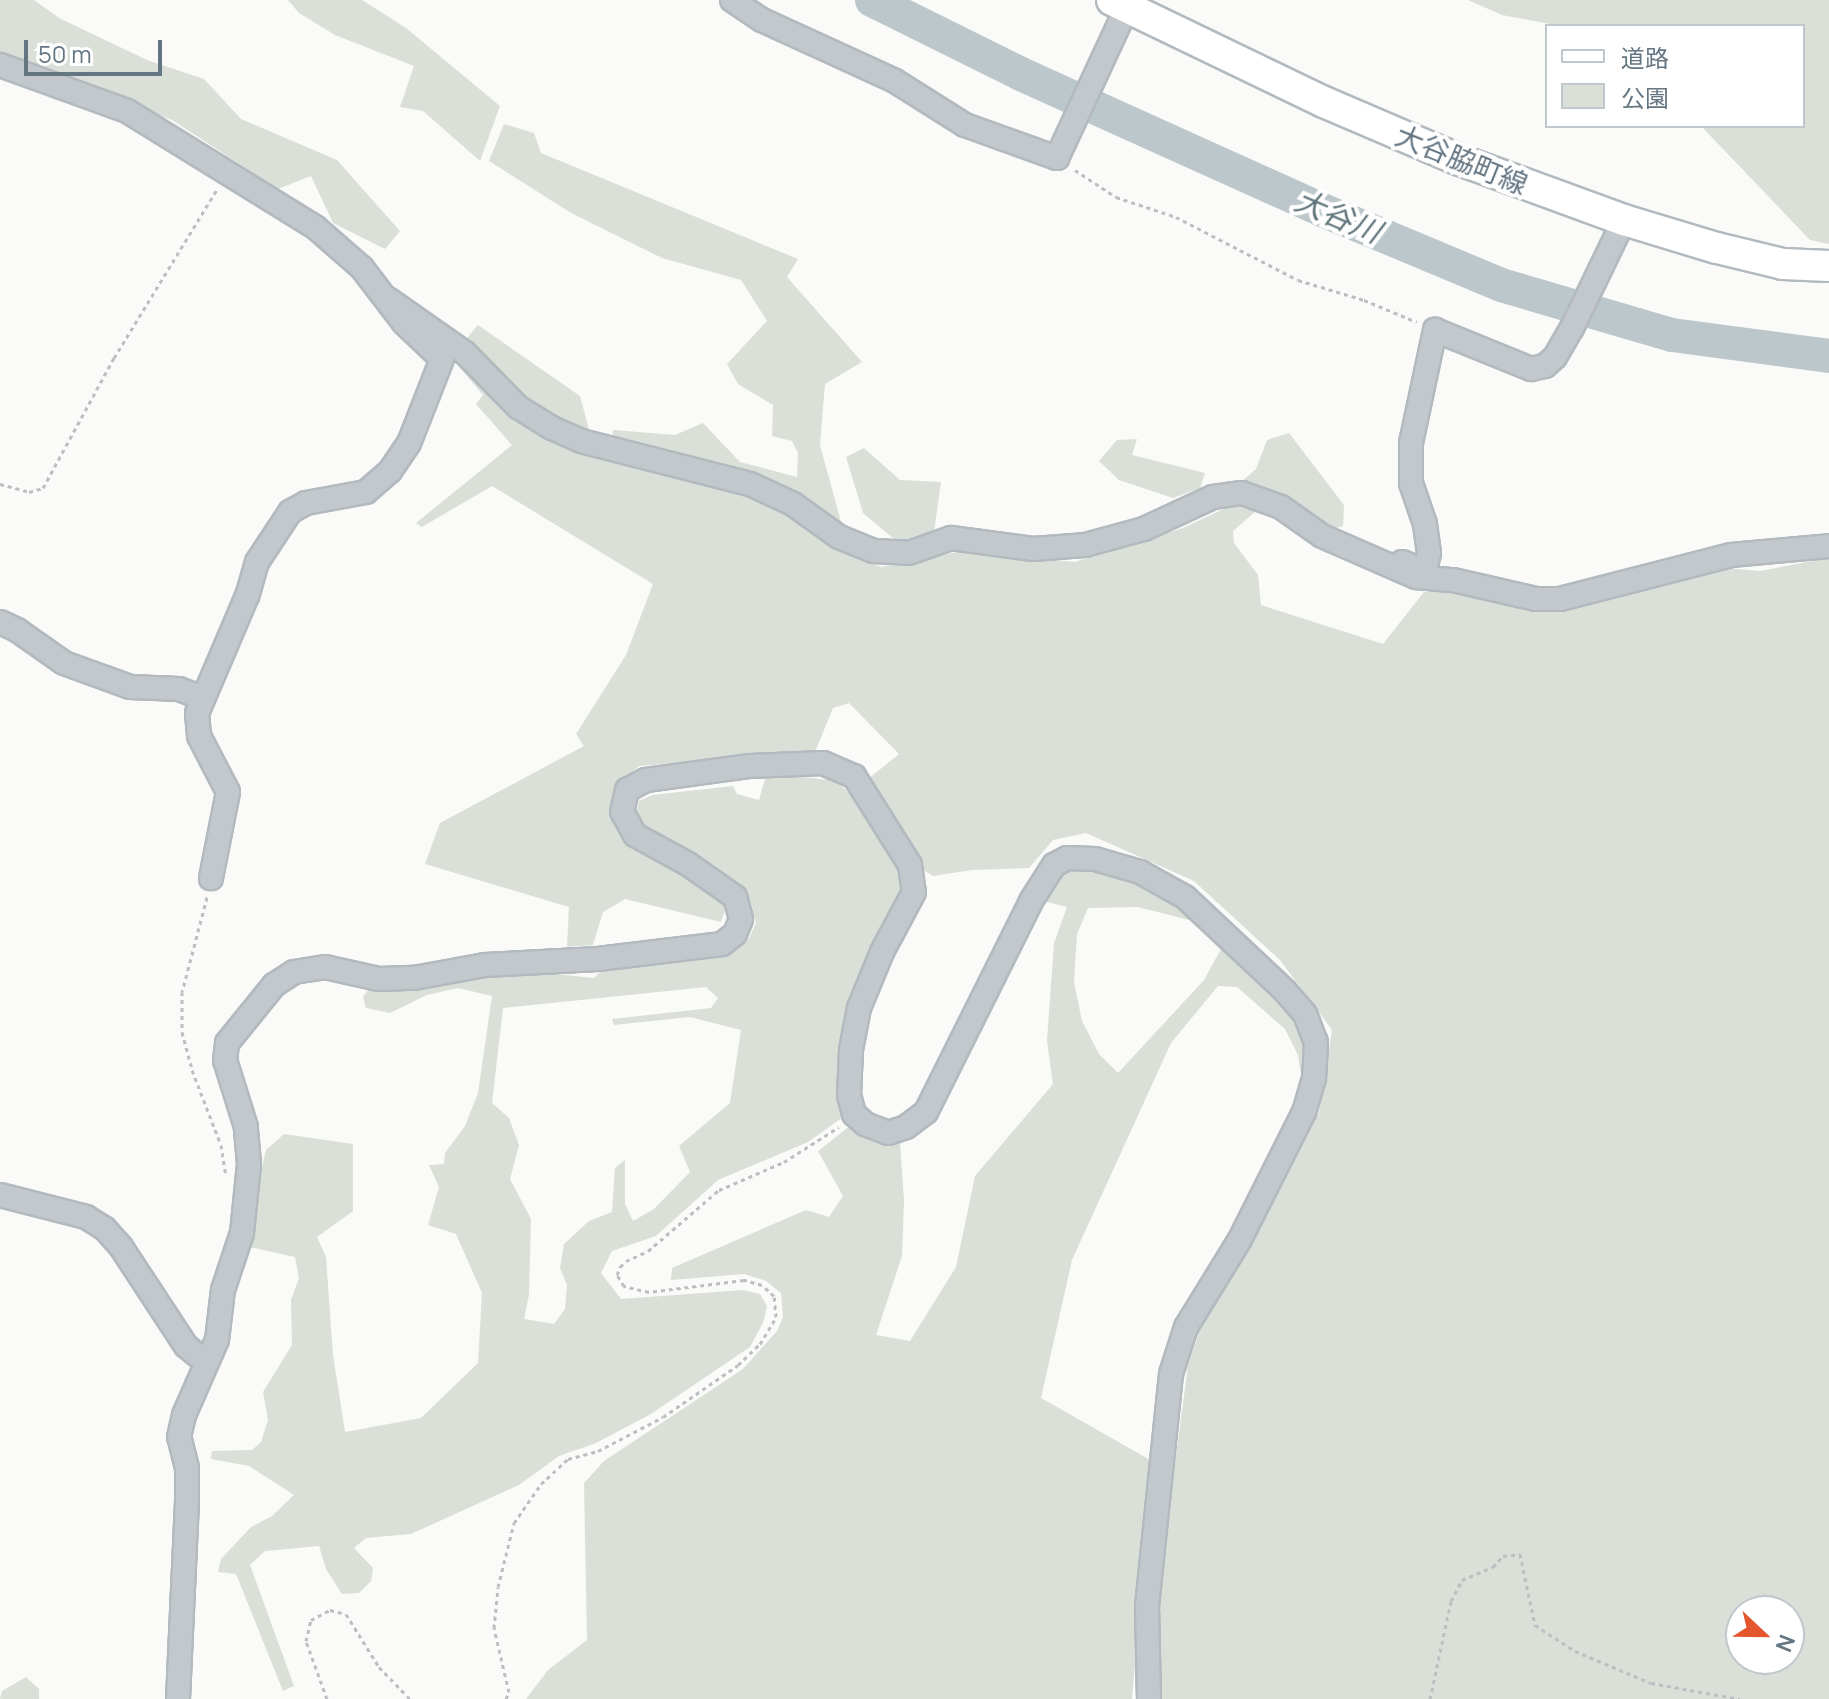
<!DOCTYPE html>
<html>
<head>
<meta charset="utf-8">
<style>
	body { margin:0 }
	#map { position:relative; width:1829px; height:1699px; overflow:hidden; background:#fafaf8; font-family:Manrope,"Noto Sans JP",sans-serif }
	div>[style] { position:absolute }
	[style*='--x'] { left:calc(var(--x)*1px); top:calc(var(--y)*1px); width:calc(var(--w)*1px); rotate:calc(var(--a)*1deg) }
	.green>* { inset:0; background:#dadfd7 }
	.river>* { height:34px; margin:-17px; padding:0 17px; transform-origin:17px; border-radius:17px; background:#bbc7cb }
	.path>* { height:3px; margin-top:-1.5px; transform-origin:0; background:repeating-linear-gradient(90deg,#bbbfc2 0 4px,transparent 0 8px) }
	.roads { filter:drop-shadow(2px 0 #b3babf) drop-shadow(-2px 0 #b3babf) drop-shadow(0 2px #b3babf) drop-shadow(0 -2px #b3babf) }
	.minor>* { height:22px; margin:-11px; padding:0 11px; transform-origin:11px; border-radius:11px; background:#c3c8cc }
	.secondary>* { height:30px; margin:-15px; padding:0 15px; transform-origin:15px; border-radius:15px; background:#fff }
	span { translate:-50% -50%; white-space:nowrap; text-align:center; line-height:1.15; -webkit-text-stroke:8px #fff; paint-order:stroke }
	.street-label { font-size:28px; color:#657683 }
	.water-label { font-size:30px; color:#60757c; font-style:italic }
	.legend { position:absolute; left:1545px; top:24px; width:260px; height:104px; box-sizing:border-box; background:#fff; border:2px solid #c1c8cd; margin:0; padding:10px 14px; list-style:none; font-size:24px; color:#657683 }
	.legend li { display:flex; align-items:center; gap:16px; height:40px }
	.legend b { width:40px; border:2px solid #c1c8cd }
	.north { position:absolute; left:1725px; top:1595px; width:80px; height:80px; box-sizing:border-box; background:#fff; border:2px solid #c1c8cd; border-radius:50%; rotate:112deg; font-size:22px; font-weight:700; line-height:32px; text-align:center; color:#657683 }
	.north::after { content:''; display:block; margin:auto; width:28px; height:36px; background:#e4572e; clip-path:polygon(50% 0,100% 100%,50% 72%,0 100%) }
	.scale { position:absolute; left:24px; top:40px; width:138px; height:36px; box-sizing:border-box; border:4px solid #657683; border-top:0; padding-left:10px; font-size:24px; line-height:28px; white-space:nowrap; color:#657683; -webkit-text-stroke:6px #fff; paint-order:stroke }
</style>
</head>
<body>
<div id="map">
	<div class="green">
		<div style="clip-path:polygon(0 0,34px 0,59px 18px,147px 60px,204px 79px,241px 119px,337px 160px,400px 231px,385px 249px,333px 223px,311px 176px,278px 189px,172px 120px,0 53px)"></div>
		<div style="clip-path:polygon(288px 0,362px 0,406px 28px,500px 106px,480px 161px,423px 111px,400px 107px,414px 66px,335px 35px,299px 13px)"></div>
		<div style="clip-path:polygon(1468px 0,1829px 0,1829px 244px,1810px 240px,1701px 126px,1803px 126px,1803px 26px,1561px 26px,1502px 15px)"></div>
		<div style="clip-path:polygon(504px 124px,534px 133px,541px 153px,798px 259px,787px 277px,862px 362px,825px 384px,820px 445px,843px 529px,612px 443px,613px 430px,675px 435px,703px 423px,740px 462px,797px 477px,798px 453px,792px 441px,772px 436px,773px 405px,738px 384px,727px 364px,767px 321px,741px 280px,662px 258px,571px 213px,489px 161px)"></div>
		<div style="clip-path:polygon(evenodd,478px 325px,580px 396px,595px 452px,760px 497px,832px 547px,881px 567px,962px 551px,1075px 562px,1183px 528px,1232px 505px,1256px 511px,1233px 531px,1234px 543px,1258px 575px,1261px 605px,1383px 644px,1424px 592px,1457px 590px,1550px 610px,1713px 567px,1760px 571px,1829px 558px,1829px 1699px,1156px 1699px,1156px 1604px,1188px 1366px,1199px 1332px,1319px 1113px,1332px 1030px,1280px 960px,1194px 881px,1086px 833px,1053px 840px,1029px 868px,972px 870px,933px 876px,923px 870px,868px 779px,899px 754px,849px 703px,833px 708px,815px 752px,639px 766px,616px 788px,609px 818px,636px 845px,728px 901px,721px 922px,625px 899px,603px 912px,593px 945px,567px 947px,569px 907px,425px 864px,440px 823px,584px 746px,576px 734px,626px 655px,653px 584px,492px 486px,422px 527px,416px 523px,512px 445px,476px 404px,483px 395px,451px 357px,478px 325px,1741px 1611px,1789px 1611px,1789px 1659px,1741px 1659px,1741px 1611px)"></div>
		<div style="clip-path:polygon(1289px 433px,1344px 505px,1343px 526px,1325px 531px,1280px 500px,1241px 482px,1256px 469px,1267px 440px)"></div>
		<div style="clip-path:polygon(1137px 439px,1132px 455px,1205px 473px,1200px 488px,1173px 498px,1119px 480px,1099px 461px,1117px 440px)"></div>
		<div style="clip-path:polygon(864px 448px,900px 480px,941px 482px,934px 532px,910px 544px,894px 539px,863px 513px,846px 457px)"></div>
		<div style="clip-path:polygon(evenodd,787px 775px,837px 781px,862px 807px,901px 869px,902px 895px,862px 972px,846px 1115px,808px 1142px,718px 1180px,656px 1236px,612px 1251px,601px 1273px,621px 1299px,743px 1290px,760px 1294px,767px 1306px,763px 1323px,750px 1347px,651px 1414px,596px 1443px,559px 1456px,519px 1485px,411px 1534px,366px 1538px,354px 1548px,373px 1568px,371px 1581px,359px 1593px,342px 1594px,326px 1569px,319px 1546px,265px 1551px,250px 1565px,294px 1686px,283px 1691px,236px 1574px,218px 1572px,221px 1559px,251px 1527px,272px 1516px,294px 1495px,249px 1466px,211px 1459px,212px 1451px,252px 1450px,261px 1442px,268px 1420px,263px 1392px,292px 1345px,291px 1300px,299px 1278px,295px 1257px,249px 1247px,253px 1203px,266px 1150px,284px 1134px,353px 1144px,353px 1211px,317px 1237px,326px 1257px,333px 1355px,345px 1432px,421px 1418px,478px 1363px,482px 1293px,456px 1234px,428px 1225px,439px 1187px,429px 1165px,444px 1164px,445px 1153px,465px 1126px,478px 1093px,492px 996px,458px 988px,427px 995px,390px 1013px,366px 1008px,363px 997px,368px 990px,484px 976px,555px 974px,594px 978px,605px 967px,732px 949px,749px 938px,756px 923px,743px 889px,692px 855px,641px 830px,636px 813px,639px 801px,652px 795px,733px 786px,737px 794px,759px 800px,765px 779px,787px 775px,706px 987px,718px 998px,711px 1008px,612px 1019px,614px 1025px,690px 1017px,741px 1030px,730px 1103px,679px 1146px,690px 1172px,654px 1209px,633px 1221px,625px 1204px,625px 1160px,615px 1168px,612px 1212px,589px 1221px,564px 1244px,560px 1268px,567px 1285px,565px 1309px,554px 1324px,524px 1319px,529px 1295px,531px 1219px,510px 1179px,519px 1145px,509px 1118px,492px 1103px,503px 1008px,706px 987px)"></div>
		<div style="clip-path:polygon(1068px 868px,1132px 877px,1201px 923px,1138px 907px,1088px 908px,1077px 934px,1074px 982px,1082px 1021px,1099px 1054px,1118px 1073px,1204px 980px,1222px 947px,1286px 1003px,1308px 1044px,1306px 1079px,1288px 1126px,1302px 1081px,1298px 1055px,1285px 1029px,1237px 987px,1218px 986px,1171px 1043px,1072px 1260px,1041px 1398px,1152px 1461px,1132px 1699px,526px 1699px,548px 1670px,587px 1640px,584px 1483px,604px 1461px,743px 1369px,777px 1331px,783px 1317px,781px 1293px,766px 1281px,744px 1274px,671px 1280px,672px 1268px,806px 1210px,829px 1217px,843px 1196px,818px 1151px,851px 1125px,900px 1142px,904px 1201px,902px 1256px,876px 1335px,910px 1341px,956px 1267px,975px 1176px,1053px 1084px,1047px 1041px,1054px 943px,1067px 907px,1044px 901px)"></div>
		<div style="clip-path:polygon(26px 1677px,39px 1689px,39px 1699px,0 1699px,2px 1691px)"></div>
	</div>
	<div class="river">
		<div style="--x:872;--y:0;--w:166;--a:26.4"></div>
		<div style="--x:1021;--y:74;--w:330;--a:24.3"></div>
		<div style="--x:1322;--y:210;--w:194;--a:22.7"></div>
		<div style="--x:1501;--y:285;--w:178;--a:16.3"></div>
		<div style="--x:1672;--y:335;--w:158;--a:7.6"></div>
	</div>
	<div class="path">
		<div style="--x:1075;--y:170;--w:49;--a:33.4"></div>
		<div style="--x:1116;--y:197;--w:63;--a:18.4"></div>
		<div style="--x:1176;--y:217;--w:137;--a:27.3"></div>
		<div style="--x:1298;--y:280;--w:69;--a:16.9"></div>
		<div style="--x:1364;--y:300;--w:57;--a:22.5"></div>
		<div style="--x:0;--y:484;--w:30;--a:15"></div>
		<div style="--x:29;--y:492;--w:15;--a:-16"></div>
		<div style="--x:43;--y:488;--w:148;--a:-61.4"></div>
		<div style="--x:114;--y:358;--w:198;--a:-58.6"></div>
		<div style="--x:207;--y:897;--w:98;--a:104.7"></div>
		<div style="--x:182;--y:992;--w:40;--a:90"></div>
		<div style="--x:182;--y:1032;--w:39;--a:75"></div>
		<div style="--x:192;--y:1070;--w:80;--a:68.9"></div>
		<div style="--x:221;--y:1145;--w:30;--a:81"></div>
		<div style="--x:327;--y:1699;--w:62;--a:-109.9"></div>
		<div style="--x:306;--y:1641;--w:22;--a:-77"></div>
		<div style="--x:311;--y:1620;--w:21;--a:-28"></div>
		<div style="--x:330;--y:1610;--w:16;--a:14"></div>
		<div style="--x:346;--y:1614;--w:62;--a:58.1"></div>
		<div style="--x:379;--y:1667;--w:45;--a:45.9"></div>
		<div style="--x:506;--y:1699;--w:8;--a:-67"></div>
		<div style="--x:509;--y:1692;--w:66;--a:-103.2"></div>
		<div style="--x:494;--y:1628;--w:41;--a:-84.4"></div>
		<div style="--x:498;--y:1587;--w:66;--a:-76"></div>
		<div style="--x:514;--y:1523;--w:47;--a:-55.3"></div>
		<div style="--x:541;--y:1484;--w:37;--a:-43"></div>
		<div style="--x:568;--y:1459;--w:31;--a:-15"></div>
		<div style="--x:598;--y:1451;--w:73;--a:-27.6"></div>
		<div style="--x:663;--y:1417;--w:91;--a:-34.7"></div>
		<div style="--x:738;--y:1365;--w:30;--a:-44"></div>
		<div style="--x:760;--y:1344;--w:31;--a:-59"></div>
		<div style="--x:776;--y:1317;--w:21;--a:-95"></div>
		<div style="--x:774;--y:1296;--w:16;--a:-137"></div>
		<div style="--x:762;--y:1285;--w:19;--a:-164"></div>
		<div style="--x:744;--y:1280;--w:96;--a:172.8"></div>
		<div style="--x:649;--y:1292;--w:26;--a:-167"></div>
		<div style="--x:624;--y:1286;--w:13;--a:-122"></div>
		<div style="--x:617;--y:1275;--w:9;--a:-69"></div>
		<div style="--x:620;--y:1267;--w:8;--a:-45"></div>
		<div style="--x:626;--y:1261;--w:24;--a:-24"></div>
		<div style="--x:648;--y:1251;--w:94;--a:-40.7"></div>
		<div style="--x:719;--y:1190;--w:71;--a:-23.3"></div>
		<div style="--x:784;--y:1162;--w:65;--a:-32.5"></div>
		<div style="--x:1430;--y:1699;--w:100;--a:-77.9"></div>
		<div style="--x:1451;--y:1601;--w:24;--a:-62"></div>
		<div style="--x:1462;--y:1580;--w:34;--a:-23"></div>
		<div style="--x:1493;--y:1567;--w:15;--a:-48"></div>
		<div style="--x:1503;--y:1556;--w:17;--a:-7"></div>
		<div style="--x:1520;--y:1554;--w:73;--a:78.1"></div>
		<div style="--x:1535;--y:1625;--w:48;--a:33"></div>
		<div style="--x:1575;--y:1651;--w:82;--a:22.8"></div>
		<div style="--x:1651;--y:1683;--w:90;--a:10.2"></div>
	</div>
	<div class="roads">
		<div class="minor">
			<div style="--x:732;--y:0;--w:36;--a:34"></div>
			<div style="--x:762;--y:20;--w:146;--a:24.6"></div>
			<div style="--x:895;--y:81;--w:83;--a:32.2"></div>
			<div style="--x:965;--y:125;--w:98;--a:19.7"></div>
			<div style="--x:1057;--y:158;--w:166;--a:-65.1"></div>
			<div style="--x:0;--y:65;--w:135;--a:19.9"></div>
			<div style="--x:127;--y:111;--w:221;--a:31.7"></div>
			<div style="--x:315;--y:227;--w:62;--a:41.1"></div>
			<div style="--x:362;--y:268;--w:69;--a:52.6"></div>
			<div style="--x:404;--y:323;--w:52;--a:43.5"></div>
			<div style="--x:442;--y:359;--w:90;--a:111.4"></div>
			<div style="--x:409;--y:443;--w:34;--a:124"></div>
			<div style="--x:390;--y:471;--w:32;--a:139"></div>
			<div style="--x:366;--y:492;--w:61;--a:169.6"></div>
			<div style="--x:306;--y:503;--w:18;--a:151"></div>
			<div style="--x:290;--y:512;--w:60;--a:123.4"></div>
			<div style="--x:257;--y:562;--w:35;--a:106"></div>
			<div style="--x:247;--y:596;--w:127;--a:113.1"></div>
			<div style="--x:197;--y:713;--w:23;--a:85"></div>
			<div style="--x:199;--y:736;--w:63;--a:62.6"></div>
			<div style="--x:228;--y:792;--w:88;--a:101.2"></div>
			<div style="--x:388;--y:299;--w:94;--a:35"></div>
			<div style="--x:465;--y:353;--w:76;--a:45.5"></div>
			<div style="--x:518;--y:407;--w:40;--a:32"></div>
			<div style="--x:552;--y:428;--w:32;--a:24"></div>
			<div style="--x:581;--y:441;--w:174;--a:14.3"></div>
			<div style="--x:750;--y:484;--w:47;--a:24.9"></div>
			<div style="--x:793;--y:504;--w:57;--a:35.7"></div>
			<div style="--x:839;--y:537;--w:38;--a:22"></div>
			<div style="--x:874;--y:551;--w:35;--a:3"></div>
			<div style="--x:909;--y:553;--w:45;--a:-19.7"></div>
			<div style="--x:951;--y:538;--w:83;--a:7.6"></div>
			<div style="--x:1033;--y:549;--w:52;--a:-4.4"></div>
			<div style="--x:1085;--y:545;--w:61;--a:-15.2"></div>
			<div style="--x:1144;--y:529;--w:76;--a:-24.9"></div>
			<div style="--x:1213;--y:497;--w:29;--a:-8"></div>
			<div style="--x:1242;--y:493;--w:41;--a:19.7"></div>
			<div style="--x:1281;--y:507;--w:50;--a:35.3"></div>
			<div style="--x:1322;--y:536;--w:103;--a:23.6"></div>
			<div style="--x:1416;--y:577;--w:37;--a:5"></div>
			<div style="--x:1453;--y:580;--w:85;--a:12.9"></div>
			<div style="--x:1536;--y:599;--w:24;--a:0"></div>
			<div style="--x:1560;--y:599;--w:177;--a:-14.4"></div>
			<div style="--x:1731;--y:555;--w:98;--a:-5.2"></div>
			<div style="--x:1402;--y:562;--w:15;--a:23"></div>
			<div style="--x:1416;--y:568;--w:10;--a:-11"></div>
			<div style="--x:1426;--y:566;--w:13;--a:-77"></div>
			<div style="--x:1429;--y:553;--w:29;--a:-98"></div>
			<div style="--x:1425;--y:524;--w:43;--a:-108.9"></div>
			<div style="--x:1411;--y:483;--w:40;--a:-90"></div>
			<div style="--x:1411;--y:443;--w:116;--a:-78"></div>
			<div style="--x:1435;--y:330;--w:104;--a:22.1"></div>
			<div style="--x:1531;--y:369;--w:14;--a:-12"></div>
			<div style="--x:1545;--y:366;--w:13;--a:-42"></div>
			<div style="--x:1555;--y:357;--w:34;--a:-60"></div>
			<div style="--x:1572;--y:328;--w:120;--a:-64.3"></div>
			<div style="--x:0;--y:622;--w:19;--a:25"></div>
			<div style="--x:17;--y:630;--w:57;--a:35.1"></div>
			<div style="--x:64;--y:663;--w:70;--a:20"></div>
			<div style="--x:130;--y:687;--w:49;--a:2.3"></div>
			<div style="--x:179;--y:689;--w:25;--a:21"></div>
			<div style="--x:0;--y:1195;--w:89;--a:14.3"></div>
			<div style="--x:86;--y:1217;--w:22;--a:32"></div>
			<div style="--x:105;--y:1229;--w:24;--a:48"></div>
			<div style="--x:121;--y:1247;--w:118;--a:56.7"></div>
			<div style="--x:186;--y:1346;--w:26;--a:39"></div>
			<div style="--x:178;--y:1699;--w:198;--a:-87.4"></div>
			<div style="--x:187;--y:1501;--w:33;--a:-90"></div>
			<div style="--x:187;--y:1468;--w:32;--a:-104"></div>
			<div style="--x:179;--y:1437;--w:23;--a:-77"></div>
			<div style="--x:184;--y:1415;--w:82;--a:-66.3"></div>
			<div style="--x:217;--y:1340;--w:50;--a:-83.2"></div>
			<div style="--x:223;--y:1290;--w:60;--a:-71.6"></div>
			<div style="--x:242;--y:1233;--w:69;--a:-84.2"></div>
			<div style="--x:249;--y:1164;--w:37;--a:-95"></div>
			<div style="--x:246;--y:1127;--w:70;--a:-107.4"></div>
			<div style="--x:225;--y:1060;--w:17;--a:-83"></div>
			<div style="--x:227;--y:1043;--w:75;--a:-51"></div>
			<div style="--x:274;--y:985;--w:24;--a:-33"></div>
			<div style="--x:294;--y:972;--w:31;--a:-9"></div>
			<div style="--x:325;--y:967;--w:55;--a:12.5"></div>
			<div style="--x:379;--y:979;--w:35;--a:-2"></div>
			<div style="--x:414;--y:978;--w:72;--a:-10.4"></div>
			<div style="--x:485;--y:965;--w:113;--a:-3"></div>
			<div style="--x:598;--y:959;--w:125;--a:-6.9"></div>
			<div style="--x:722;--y:944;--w:16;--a:-38"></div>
			<div style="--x:735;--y:934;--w:16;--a:-68"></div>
			<div style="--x:741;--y:919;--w:23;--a:-105"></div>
			<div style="--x:735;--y:897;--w:57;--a:-144.9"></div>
			<div style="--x:688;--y:864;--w:60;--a:-151.3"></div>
			<div style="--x:635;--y:835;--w:26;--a:-119"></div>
			<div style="--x:622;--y:812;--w:23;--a:-77"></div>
			<div style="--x:627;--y:790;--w:21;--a:-28"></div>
			<div style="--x:646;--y:780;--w:105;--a:-7.7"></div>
			<div style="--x:750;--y:766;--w:73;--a:-2.4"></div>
			<div style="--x:823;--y:763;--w:34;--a:23"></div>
			<div style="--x:854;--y:776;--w:105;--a:57.8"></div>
			<div style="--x:910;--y:865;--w:27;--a:82"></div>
			<div style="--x:914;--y:892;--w:68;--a:118.1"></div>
			<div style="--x:882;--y:952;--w:61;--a:112.3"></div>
			<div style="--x:859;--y:1008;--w:43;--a:100.8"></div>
			<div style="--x:851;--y:1050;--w:45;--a:92.5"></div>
			<div style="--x:849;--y:1095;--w:20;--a:75"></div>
			<div style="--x:854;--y:1114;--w:15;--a:42"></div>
			<div style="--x:865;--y:1124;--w:25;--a:21"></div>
			<div style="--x:888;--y:1133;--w:19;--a:-18"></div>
			<div style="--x:906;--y:1127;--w:25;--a:-37"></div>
			<div style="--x:926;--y:1112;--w:236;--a:-63.5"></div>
			<div style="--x:1031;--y:901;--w:43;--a:-57.4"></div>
			<div style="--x:1054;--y:865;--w:15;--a:-28"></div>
			<div style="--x:1067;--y:858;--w:28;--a:2"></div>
			<div style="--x:1095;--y:859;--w:47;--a:16.1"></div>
			<div style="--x:1140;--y:872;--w:51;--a:29.1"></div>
			<div style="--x:1185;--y:897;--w:137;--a:43.2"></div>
			<div style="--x:1285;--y:991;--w:30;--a:49"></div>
			<div style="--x:1305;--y:1014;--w:30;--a:69"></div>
			<div style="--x:1316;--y:1042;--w:36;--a:93"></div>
			<div style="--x:1314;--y:1078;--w:35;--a:106"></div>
			<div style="--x:1304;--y:1112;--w:144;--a:116.7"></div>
			<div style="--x:1239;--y:1241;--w:101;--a:121.6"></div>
			<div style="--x:1186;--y:1327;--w:49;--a:107.7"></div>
			<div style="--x:1171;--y:1374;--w:232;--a:95.9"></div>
			<div style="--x:1147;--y:1605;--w:94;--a:88.8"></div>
		</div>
		<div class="secondary">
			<div style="--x:1112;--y:0;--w:235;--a:25.7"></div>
			<div style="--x:1324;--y:102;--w:145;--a:23.2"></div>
			<div style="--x:1457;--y:159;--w:178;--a:20.1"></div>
			<div style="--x:1624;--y:220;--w:97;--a:16.8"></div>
			<div style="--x:1717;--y:248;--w:68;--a:13.6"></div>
			<div style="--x:1783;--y:264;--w:46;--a:2.5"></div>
		</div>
	</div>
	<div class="street-label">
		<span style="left:1462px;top:159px;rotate:22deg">大谷脇町線</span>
	</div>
	<div class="water-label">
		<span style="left:1338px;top:216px;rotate:23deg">大谷川</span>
	</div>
	<ul class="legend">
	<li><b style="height:10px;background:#fff"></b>道路</li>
	<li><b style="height:22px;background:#dadfd7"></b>公園</li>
	</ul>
	<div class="north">N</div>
	<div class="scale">50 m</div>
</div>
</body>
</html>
